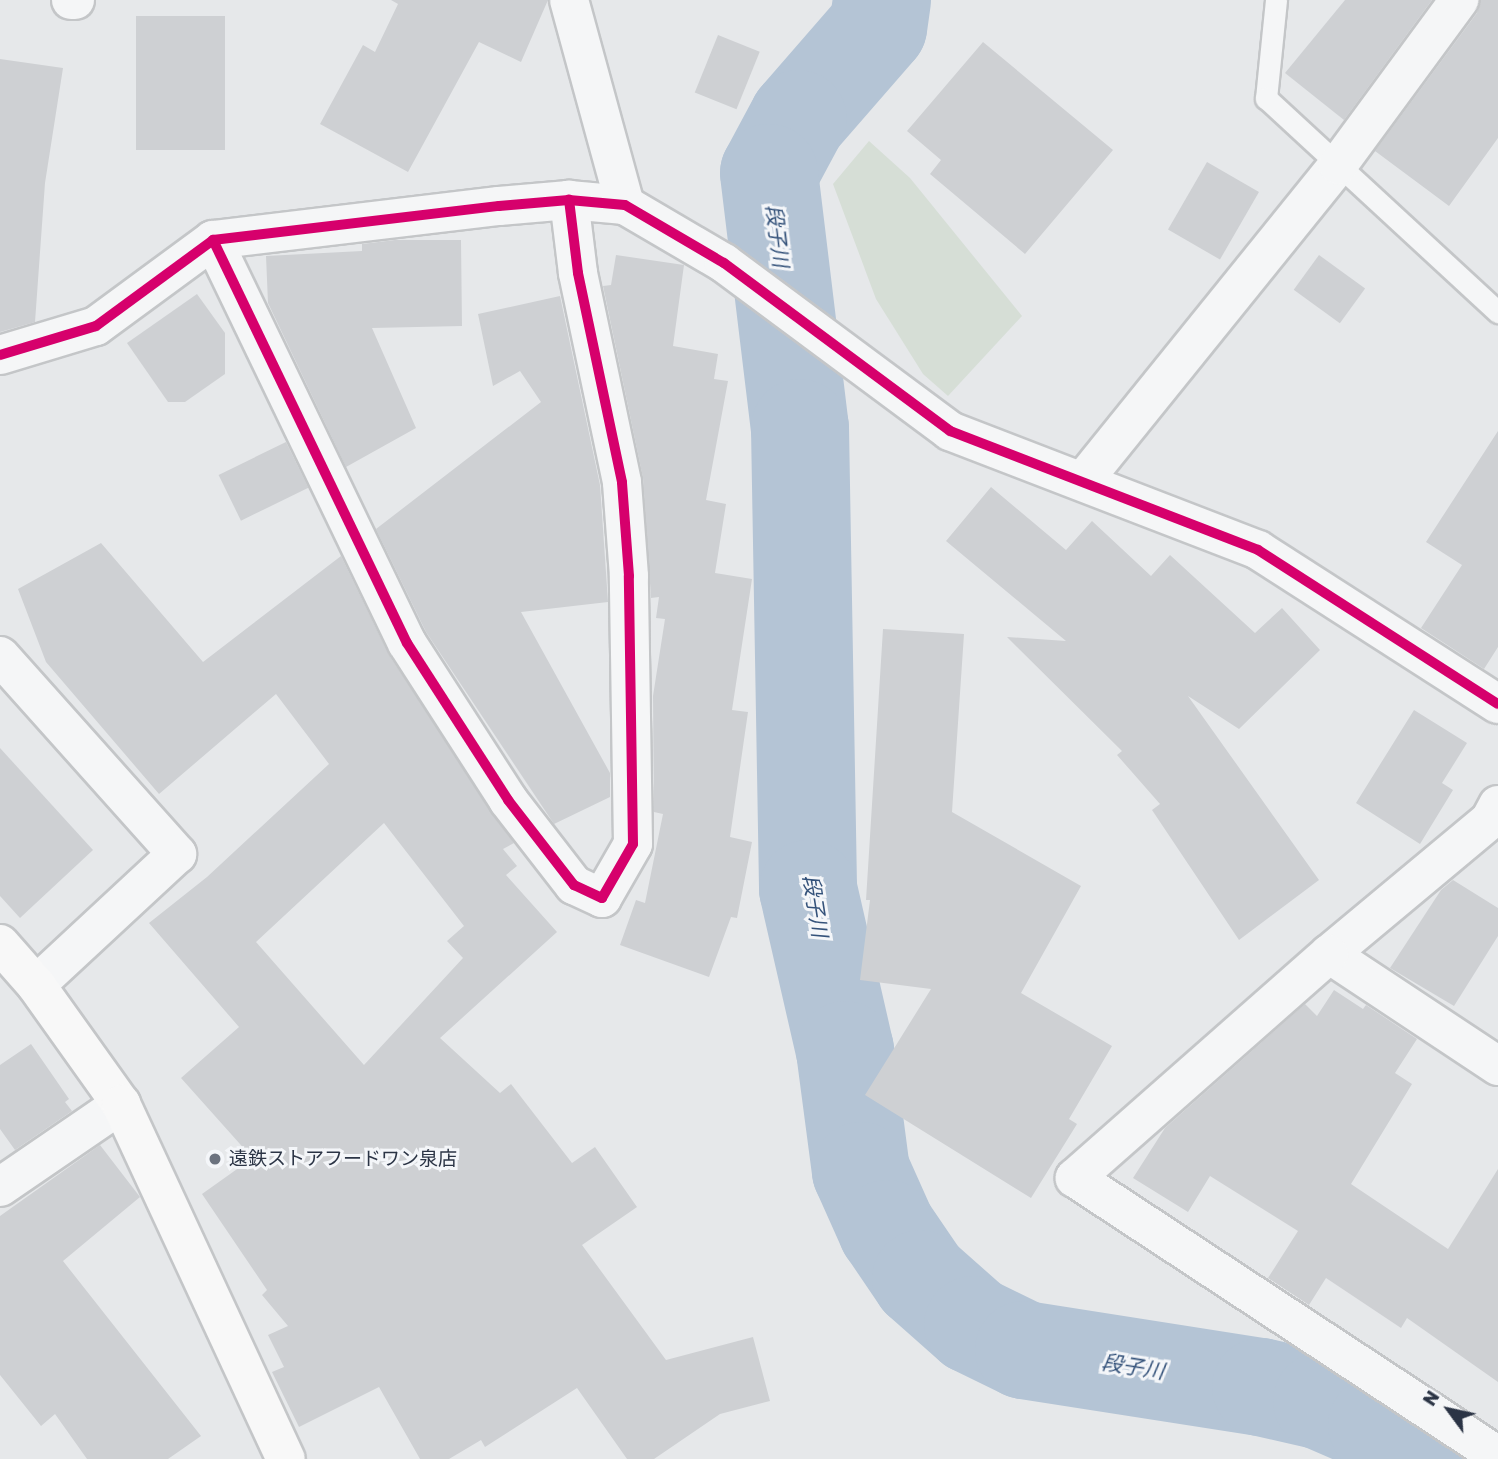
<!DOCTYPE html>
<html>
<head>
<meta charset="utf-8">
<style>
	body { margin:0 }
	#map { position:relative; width:1498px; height:1459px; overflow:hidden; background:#e6e8ea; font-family:Rubik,"Noto Sans JP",sans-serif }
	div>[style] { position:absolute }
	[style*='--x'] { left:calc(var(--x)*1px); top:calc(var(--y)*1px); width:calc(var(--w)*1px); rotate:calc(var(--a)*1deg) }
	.green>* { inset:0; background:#d6ded6 }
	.river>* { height:98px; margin:-49px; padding:0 49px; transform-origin:49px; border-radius:49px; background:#b4c4d5 }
	.building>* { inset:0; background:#ced0d3; transform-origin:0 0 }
	.roads { filter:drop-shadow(2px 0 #c4c6c8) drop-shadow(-2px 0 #c4c6c8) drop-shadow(0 2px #c4c6c8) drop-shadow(0 -2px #c4c6c8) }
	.lane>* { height:21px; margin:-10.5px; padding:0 10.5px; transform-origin:10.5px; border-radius:10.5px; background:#f5f6f7 }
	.street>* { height:38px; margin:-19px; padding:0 19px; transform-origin:19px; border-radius:19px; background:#f5f6f7 }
	.secondary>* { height:38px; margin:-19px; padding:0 19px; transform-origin:19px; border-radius:19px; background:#f8f8f8 }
	.cycleway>* { height:10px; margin:-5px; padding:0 5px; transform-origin:5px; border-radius:5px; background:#d6006c }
	.dots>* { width:19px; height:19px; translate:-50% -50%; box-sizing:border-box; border:4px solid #f4f6f9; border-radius:50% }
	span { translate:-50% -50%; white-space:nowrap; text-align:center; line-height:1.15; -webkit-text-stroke:6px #f4f6f9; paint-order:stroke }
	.poi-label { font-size:19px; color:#2b3445 }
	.left { translate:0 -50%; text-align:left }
	.water-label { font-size:21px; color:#34527a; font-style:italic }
	.north { position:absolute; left:1414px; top:1375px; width:70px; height:70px; -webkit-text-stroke:5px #f4f6f9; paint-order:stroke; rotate:303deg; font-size:19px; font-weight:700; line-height:28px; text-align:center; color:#2b3445 }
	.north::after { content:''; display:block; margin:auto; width:24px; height:32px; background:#2b3445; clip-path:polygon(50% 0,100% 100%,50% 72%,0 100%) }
</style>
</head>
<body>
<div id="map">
	<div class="green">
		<div style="clip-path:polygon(869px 141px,910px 178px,1022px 316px,948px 396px,923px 374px,876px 299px,833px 184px)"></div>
	</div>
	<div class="river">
		<div style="--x:882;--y:0;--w:27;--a:98"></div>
		<div style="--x:878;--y:27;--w:122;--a:131"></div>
		<div style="--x:798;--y:119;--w:61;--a:118.2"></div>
		<div style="--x:769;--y:173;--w:257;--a:83.1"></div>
		<div style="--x:800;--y:428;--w:461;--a:89"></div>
		<div style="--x:808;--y:889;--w:165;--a:77.1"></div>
		<div style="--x:845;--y:1050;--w:122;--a:82.5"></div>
		<div style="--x:861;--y:1171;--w:64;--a:65.9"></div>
		<div style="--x:887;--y:1229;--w:60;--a:55.8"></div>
		<div style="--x:921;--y:1279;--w:69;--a:41.5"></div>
		<div style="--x:973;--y:1325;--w:57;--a:26.1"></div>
		<div style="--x:1024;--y:1350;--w:240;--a:8.9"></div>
		<div style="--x:1261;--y:1387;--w:63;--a:12.9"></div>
		<div style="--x:1322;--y:1401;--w:60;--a:23.6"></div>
		<div style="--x:1377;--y:1425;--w:64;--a:32.2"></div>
	</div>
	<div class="building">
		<div style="clip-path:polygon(391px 0,548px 0,521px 62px,479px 42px,408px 172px,320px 124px,363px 45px,375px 52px,398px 4px)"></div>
		<div style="clip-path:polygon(1345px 0,1432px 0,1344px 120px,1285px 73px)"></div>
		<div style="clip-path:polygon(1480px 0,1498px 0,1498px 138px,1449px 206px,1375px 151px,1477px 13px)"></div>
		<div style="left:136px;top:16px;width:89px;height:134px"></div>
		<div style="left:718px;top:35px;width:45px;height:62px;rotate:22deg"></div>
		<div style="clip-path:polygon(983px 42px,1113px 150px,1025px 254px,930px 174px,941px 160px,907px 131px)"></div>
		<div style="clip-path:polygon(0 59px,63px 68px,45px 183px,35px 322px,0 332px)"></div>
		<div style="left:1207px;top:162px;width:60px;height:78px;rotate:30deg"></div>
		<div style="clip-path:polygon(395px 240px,461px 240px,462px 326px,372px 328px,416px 428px,346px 467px,268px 303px,266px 256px,362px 251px,362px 244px)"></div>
		<div style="clip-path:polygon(616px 255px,684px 265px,673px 346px,718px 354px,714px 379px,728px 381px,706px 500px,726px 504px,715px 573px,752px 579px,732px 710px,748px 712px,730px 837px,752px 842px,737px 918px,731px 917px,709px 977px,620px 945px,636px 900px,645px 903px,663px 814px,654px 812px,653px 696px,665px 619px,656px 618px,659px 597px,651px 598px,643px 478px,603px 286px,611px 285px)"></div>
		<div style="left:1319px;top:255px;width:57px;height:43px;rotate:36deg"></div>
		<div style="clip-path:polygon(197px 294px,225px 333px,225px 374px,185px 402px,168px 402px,127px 343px)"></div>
		<div style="clip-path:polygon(560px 296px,600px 485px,608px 602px,521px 612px,610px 773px,610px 797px,554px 824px,426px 632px,376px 529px,541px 402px,520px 371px,493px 386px,478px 314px)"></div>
		<div style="clip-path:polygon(1498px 431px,1498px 647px,1484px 669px,1421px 628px,1462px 565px,1426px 542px)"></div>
		<div style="left:286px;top:442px;width:51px;height:75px;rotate:64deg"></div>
		<div style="clip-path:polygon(991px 487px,1066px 550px,1092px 521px,1151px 576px,1170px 555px,1255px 633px,1282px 608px,1320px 650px,1239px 729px,1188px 696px,1319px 880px,1239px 940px,1152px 810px,1160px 804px,1117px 755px,1122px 751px,1007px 637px,1066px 641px,946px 541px)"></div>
		<div style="clip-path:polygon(evenodd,101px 543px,203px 662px,341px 556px,389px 655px,514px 843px,503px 849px,517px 866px,506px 875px,557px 932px,440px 1038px,500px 1093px,511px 1084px,572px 1163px,595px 1147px,637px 1207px,582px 1245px,666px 1360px,753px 1337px,770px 1401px,720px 1414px,654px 1459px,627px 1459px,577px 1388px,485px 1447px,481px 1440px,449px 1459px,420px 1459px,379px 1387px,299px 1427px,272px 1372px,284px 1367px,268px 1335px,288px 1326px,262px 1295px,267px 1290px,202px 1194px,247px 1162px,243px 1156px,248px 1153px,181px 1078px,239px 1027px,149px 923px,207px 877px,329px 764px,276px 694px,159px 794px,46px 662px,18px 589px,101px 543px,384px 823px,464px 926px,447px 941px,463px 958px,364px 1065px,256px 942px,384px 823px)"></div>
		<div style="clip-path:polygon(883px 629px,964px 634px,952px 812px,1081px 886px,1021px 993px,1112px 1046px,1069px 1119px,1077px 1124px,1031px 1198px,865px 1095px,931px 989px,860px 980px,870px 900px,866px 900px)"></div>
		<div style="clip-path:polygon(1414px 710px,1467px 743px,1442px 783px,1453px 790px,1420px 844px,1356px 803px)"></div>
		<div style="clip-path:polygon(0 748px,93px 850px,20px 918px,0 896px)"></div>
		<div style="clip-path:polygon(1453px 880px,1498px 908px,1498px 936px,1454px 1006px,1390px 968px,1441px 890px)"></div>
		<div style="clip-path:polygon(1334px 990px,1363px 1009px,1366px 1005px,1417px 1039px,1395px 1073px,1412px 1084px,1351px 1184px,1448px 1249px,1498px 1169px,1498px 1382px,1407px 1318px,1401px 1328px,1326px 1278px,1309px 1305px,1268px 1278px,1298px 1231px,1210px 1176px,1188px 1212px,1133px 1178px,1165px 1128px,1305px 1004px,1317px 1016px)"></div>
		<div style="clip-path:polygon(31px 1044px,69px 1099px,65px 1102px,72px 1111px,15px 1150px,0 1129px,0 1065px)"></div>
		<div style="clip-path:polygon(100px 1145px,140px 1197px,63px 1261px,201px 1436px,168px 1459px,87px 1459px,55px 1414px,41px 1426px,0 1375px,0 1216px)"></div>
	</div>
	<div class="roads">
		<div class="lane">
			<div style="--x:1276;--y:0;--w:99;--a:95.8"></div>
			<div style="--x:1266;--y:98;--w:316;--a:42.7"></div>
		</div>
		<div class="street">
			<div style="--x:71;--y:0;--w:4;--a:0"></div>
			<div style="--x:569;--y:0;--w:213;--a:74.7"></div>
			<div style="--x:213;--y:240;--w:447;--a:64.3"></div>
			<div style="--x:407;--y:643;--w:187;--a:57.2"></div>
			<div style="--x:508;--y:800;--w:108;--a:52.2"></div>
			<div style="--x:574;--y:885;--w:31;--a:25"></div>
			<div style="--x:602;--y:898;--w:62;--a:-60.1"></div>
			<div style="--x:633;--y:844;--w:268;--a:-90.9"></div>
			<div style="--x:629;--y:576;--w:94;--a:-94.3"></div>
			<div style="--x:622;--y:482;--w:214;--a:-101.9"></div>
			<div style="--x:578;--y:273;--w:74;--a:-97"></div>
			<div style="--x:0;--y:355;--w:100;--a:-16.8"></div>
			<div style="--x:96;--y:326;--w:145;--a:-36.3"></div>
			<div style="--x:213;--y:240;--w:288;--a:-6.8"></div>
			<div style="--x:499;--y:206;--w:70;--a:-4.9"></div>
			<div style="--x:569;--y:200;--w:56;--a:5.1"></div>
			<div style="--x:625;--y:205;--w:115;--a:30.4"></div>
			<div style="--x:724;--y:263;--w:282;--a:36.6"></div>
			<div style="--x:950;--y:431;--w:330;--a:21.1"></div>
			<div style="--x:1258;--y:550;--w:285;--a:32.7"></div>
			<div style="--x:1083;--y:481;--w:406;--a:-51.1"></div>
			<div style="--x:1338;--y:165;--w:205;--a:-53.7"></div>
			<div style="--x:0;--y:656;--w:266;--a:48.2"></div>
			<div style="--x:177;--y:854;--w:192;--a:137.1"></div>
			<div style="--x:1498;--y:805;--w:17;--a:118"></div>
			<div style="--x:1490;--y:820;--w:209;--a:140.2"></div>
			<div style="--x:1329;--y:954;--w:203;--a:33.5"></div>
			<div style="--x:1329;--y:954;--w:339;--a:138.6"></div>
			<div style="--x:1075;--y:1178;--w:506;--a:33.31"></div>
			<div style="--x:0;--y:1187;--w:147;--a:-34.4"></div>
		</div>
		<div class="secondary">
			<div style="--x:0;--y:944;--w:55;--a:48.7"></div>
			<div style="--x:36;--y:985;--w:146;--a:54.5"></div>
			<div style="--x:121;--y:1104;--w:391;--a:65.1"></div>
		</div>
	</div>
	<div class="cycleway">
		<div style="--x:213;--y:240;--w:447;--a:64.3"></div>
		<div style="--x:407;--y:643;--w:187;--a:57.2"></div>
		<div style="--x:508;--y:800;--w:108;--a:52.2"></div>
		<div style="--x:574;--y:885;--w:31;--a:25"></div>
		<div style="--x:602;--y:898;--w:62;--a:-60.1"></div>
		<div style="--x:633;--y:844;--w:268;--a:-90.9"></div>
		<div style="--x:629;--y:576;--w:94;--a:-94.3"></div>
		<div style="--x:622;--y:482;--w:214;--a:-101.9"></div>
		<div style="--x:578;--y:273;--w:74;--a:-97"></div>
		<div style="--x:0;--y:355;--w:100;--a:-16.8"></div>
		<div style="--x:96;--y:326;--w:145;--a:-36.3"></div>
		<div style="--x:213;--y:240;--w:288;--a:-6.8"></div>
		<div style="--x:499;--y:206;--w:70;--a:-4.9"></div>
		<div style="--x:569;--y:200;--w:56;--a:5.1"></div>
		<div style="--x:625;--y:205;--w:115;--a:30.4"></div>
		<div style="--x:724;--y:263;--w:282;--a:36.6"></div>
		<div style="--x:950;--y:431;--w:330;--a:21.1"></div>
		<div style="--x:1258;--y:550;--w:285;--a:32.7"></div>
	</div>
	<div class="dots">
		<div style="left:215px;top:1159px;background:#6c737f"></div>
	</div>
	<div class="poi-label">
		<span class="left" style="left:229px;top:1159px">遠鉄ストアフードワン泉店</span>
	</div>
	<div class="water-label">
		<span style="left:777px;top:236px;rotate:83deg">段子川</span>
		<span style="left:815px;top:906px;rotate:81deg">段子川</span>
		<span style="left:1133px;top:1367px;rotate:9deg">段子川</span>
	</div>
	<div class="north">N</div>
</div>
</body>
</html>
